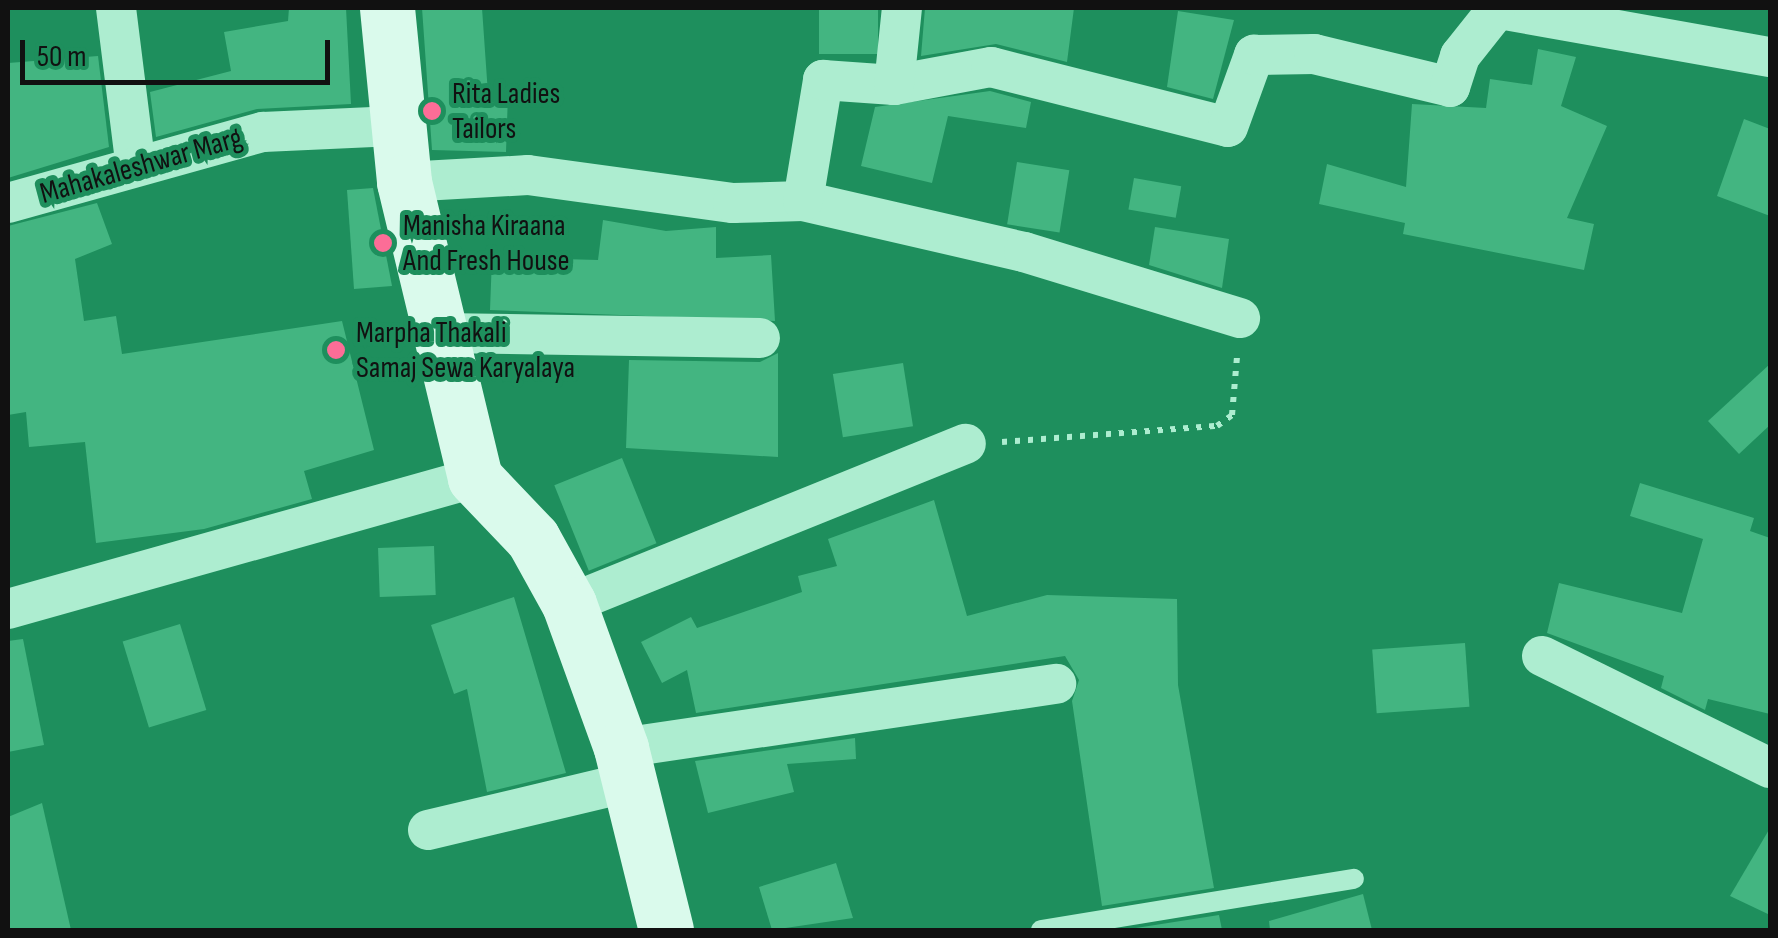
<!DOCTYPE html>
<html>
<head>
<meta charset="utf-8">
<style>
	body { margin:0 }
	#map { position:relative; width:1778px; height:938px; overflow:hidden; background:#1e8f5d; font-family:"Sofia Sans Condensed",sans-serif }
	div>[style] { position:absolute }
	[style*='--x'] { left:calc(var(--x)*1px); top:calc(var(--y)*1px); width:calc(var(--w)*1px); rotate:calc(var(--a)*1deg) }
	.building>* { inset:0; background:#43b581; transform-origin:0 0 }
	.path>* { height:6px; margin-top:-3px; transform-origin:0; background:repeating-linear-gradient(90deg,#adedd0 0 5px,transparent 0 13px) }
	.lane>* { height:20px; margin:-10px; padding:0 10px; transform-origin:10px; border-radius:10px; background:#adedd0 }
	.street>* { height:40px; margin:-20px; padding:0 20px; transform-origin:20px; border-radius:20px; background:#adedd0 }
	.secondary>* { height:55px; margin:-27.5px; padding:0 27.5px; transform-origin:27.5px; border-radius:27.5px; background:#dafaec }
	.dots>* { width:28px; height:28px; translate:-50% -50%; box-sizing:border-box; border:5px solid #1e8f5d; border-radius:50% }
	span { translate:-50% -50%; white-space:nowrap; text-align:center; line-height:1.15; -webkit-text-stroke:10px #1e8f5d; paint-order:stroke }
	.poi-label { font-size:30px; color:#111 }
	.left { translate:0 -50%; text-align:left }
	.street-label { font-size:30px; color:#111 }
	.frame { position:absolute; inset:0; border:10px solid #111; pointer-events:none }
	.scale { position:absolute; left:20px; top:40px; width:310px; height:45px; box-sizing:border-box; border:5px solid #111; border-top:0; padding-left:12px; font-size:30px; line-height:35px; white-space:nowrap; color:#111; -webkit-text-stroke:8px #1e8f5d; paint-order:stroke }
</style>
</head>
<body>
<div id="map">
	<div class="building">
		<div style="clip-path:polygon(289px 8px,346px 8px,351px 104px,257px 109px,156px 137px,150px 92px,231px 71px,224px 32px,288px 21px)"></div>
		<div style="clip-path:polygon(422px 8px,482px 8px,488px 94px,508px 94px,506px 152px,432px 150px)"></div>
		<div style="left:819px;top:8px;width:59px;height:46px"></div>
		<div style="clip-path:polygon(925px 8px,1074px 8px,1067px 62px,996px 44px,921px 56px)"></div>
		<div style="clip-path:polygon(1178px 11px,1234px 20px,1213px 99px,1167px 87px)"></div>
		<div style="clip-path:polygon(1538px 49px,1576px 57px,1561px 106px,1607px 126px,1567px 218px,1594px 224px,1584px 270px,1403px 234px,1405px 223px,1319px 204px,1327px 164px,1406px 187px,1412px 104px,1486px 108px,1490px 79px,1532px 85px)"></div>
		<div style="clip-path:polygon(98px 56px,109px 147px,8px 178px,8px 63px)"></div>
		<div style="clip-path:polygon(990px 91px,1031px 102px,1026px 128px,948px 116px,932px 183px,861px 166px,875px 107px)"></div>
		<div style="clip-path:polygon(1744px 119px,1770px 129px,1770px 216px,1717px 196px)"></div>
		<div style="left:1017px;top:162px;width:53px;height:63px;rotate:9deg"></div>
		<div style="left:1134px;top:178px;width:48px;height:32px;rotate:10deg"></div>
		<div style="clip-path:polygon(373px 188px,392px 286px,354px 289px,347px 190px)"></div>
		<div style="clip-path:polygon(97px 203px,112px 244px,75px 259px,84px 321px,116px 316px,122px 354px,342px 321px,374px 450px,304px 471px,312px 499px,204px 529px,96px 543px,85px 442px,29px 447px,26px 412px,8px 415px,8px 226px)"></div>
		<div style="clip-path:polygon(603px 220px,666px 231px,716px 227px,716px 258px,771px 255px,775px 321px,490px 310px,492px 257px,598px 260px)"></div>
		<div style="clip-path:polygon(1155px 227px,1229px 239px,1222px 288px,1149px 265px)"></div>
		<div style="clip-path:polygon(778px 353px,778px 457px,626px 448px,629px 360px,760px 362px)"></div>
		<div style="left:903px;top:363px;width:64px;height:71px;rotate:81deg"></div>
		<div style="clip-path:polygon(1770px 364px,1770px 425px,1739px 454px,1708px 421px)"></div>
		<div style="left:622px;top:458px;width:92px;height:73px;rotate:68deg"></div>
		<div style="clip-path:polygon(1640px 483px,1754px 518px,1750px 531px,1770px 538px,1770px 714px,1708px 699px,1705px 710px,1661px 688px,1664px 676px,1547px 633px,1559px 583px,1682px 613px,1703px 539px,1630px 516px)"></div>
		<div style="clip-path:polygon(934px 500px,967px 616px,1047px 595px,1177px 599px,1178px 685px,1214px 888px,1102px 906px,1072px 701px,1079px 680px,1065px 656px,696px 713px,687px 670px,662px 683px,641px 642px,691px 617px,697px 628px,802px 592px,798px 576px,837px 566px,828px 539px)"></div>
		<div style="left:434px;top:546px;width:49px;height:56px;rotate:88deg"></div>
		<div style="clip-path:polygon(514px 597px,566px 773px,487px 792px,467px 689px,454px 694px,431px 625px)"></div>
		<div style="left:180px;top:624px;width:90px;height:60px;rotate:73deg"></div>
		<div style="clip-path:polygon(23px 639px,44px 745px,8px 752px,8px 641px)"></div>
		<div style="left:1465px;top:643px;width:64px;height:93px;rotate:86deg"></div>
		<div style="clip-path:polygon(855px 738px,856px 759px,787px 764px,794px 792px,708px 813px,695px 761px)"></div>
		<div style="clip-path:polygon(42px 803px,71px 930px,8px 930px,8px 817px)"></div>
		<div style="clip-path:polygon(1770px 828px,1770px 915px,1730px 896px)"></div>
		<div style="clip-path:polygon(836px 863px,853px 918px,772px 930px,759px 887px)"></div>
		<div style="clip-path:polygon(1363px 894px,1372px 930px,1270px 930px,1269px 921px)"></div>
		<div style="clip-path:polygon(1219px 915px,1222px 930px,1123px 930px)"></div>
	</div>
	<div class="path">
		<div style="--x:1002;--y:442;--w:216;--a:-4.3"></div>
		<div style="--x:1217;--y:426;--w:19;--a:-36"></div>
		<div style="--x:1232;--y:415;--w:58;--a:-85.1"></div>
	</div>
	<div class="lane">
		<div style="--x:1041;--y:930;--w:317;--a:-9.3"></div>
	</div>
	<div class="street">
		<div style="--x:116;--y:8;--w:154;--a:82.9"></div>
		<div style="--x:1494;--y:8;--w:280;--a:10.1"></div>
		<div style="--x:894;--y:85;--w:99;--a:-10.5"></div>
		<div style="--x:991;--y:67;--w:244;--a:14.2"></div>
		<div style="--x:1228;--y:127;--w:77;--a:-70.1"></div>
		<div style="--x:1254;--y:55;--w:60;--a:-1"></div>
		<div style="--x:1314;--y:54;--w:140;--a:13.6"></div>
		<div style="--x:1450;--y:87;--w:33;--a:-72"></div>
		<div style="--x:1460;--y:56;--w:56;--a:-51.5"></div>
		<div style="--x:404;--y:182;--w:124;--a:-3.2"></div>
		<div style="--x:528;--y:175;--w:207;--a:7.8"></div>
		<div style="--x:733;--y:203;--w:70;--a:-1.6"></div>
		<div style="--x:803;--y:201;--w:227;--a:13"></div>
		<div style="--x:1024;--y:252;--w:226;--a:17"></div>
		<div style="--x:803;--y:201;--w:123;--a:-80.6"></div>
		<div style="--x:823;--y:80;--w:71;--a:4"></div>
		<div style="--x:894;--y:85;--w:77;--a:-84.1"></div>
		<div style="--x:8;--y:203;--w:265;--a:-15.6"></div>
		<div style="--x:263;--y:132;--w:132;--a:-2.6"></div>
		<div style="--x:440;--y:333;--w:320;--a:0.9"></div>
		<div style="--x:569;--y:604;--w:428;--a:-22"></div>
		<div style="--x:8;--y:609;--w:485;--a:-15.7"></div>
		<div style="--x:1542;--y:656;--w:254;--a:26.2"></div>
		<div style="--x:621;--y:748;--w:440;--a:-8.4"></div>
		<div style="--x:428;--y:830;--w:208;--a:-13.4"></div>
	</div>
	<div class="secondary">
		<div style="--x:387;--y:8;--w:175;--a:84.4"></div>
		<div style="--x:404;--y:182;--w:304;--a:76.5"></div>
		<div style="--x:475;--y:478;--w:84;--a:46.4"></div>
		<div style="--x:533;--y:539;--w:74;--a:61"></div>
		<div style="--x:569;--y:604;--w:153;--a:70.1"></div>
		<div style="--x:621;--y:748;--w:187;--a:76.1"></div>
	</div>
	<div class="dots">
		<div style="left:432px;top:111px;background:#fc6d97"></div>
		<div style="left:383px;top:243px;background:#fc6d97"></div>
		<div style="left:336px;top:350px;background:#fc6d97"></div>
	</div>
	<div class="poi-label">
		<span class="left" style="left:452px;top:111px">Rita Ladies<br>Tailors</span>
		<span class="left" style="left:403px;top:243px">Manisha Kiraana<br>And Fresh House</span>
		<span class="left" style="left:356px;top:350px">Marpha Thakali<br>Samaj Sewa Karyalaya</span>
	</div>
	<div class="street-label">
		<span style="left:141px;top:166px;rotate:-16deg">Mahakaleshwar Marg</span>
	</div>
	<div class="frame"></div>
	<div class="scale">50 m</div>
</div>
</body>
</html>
